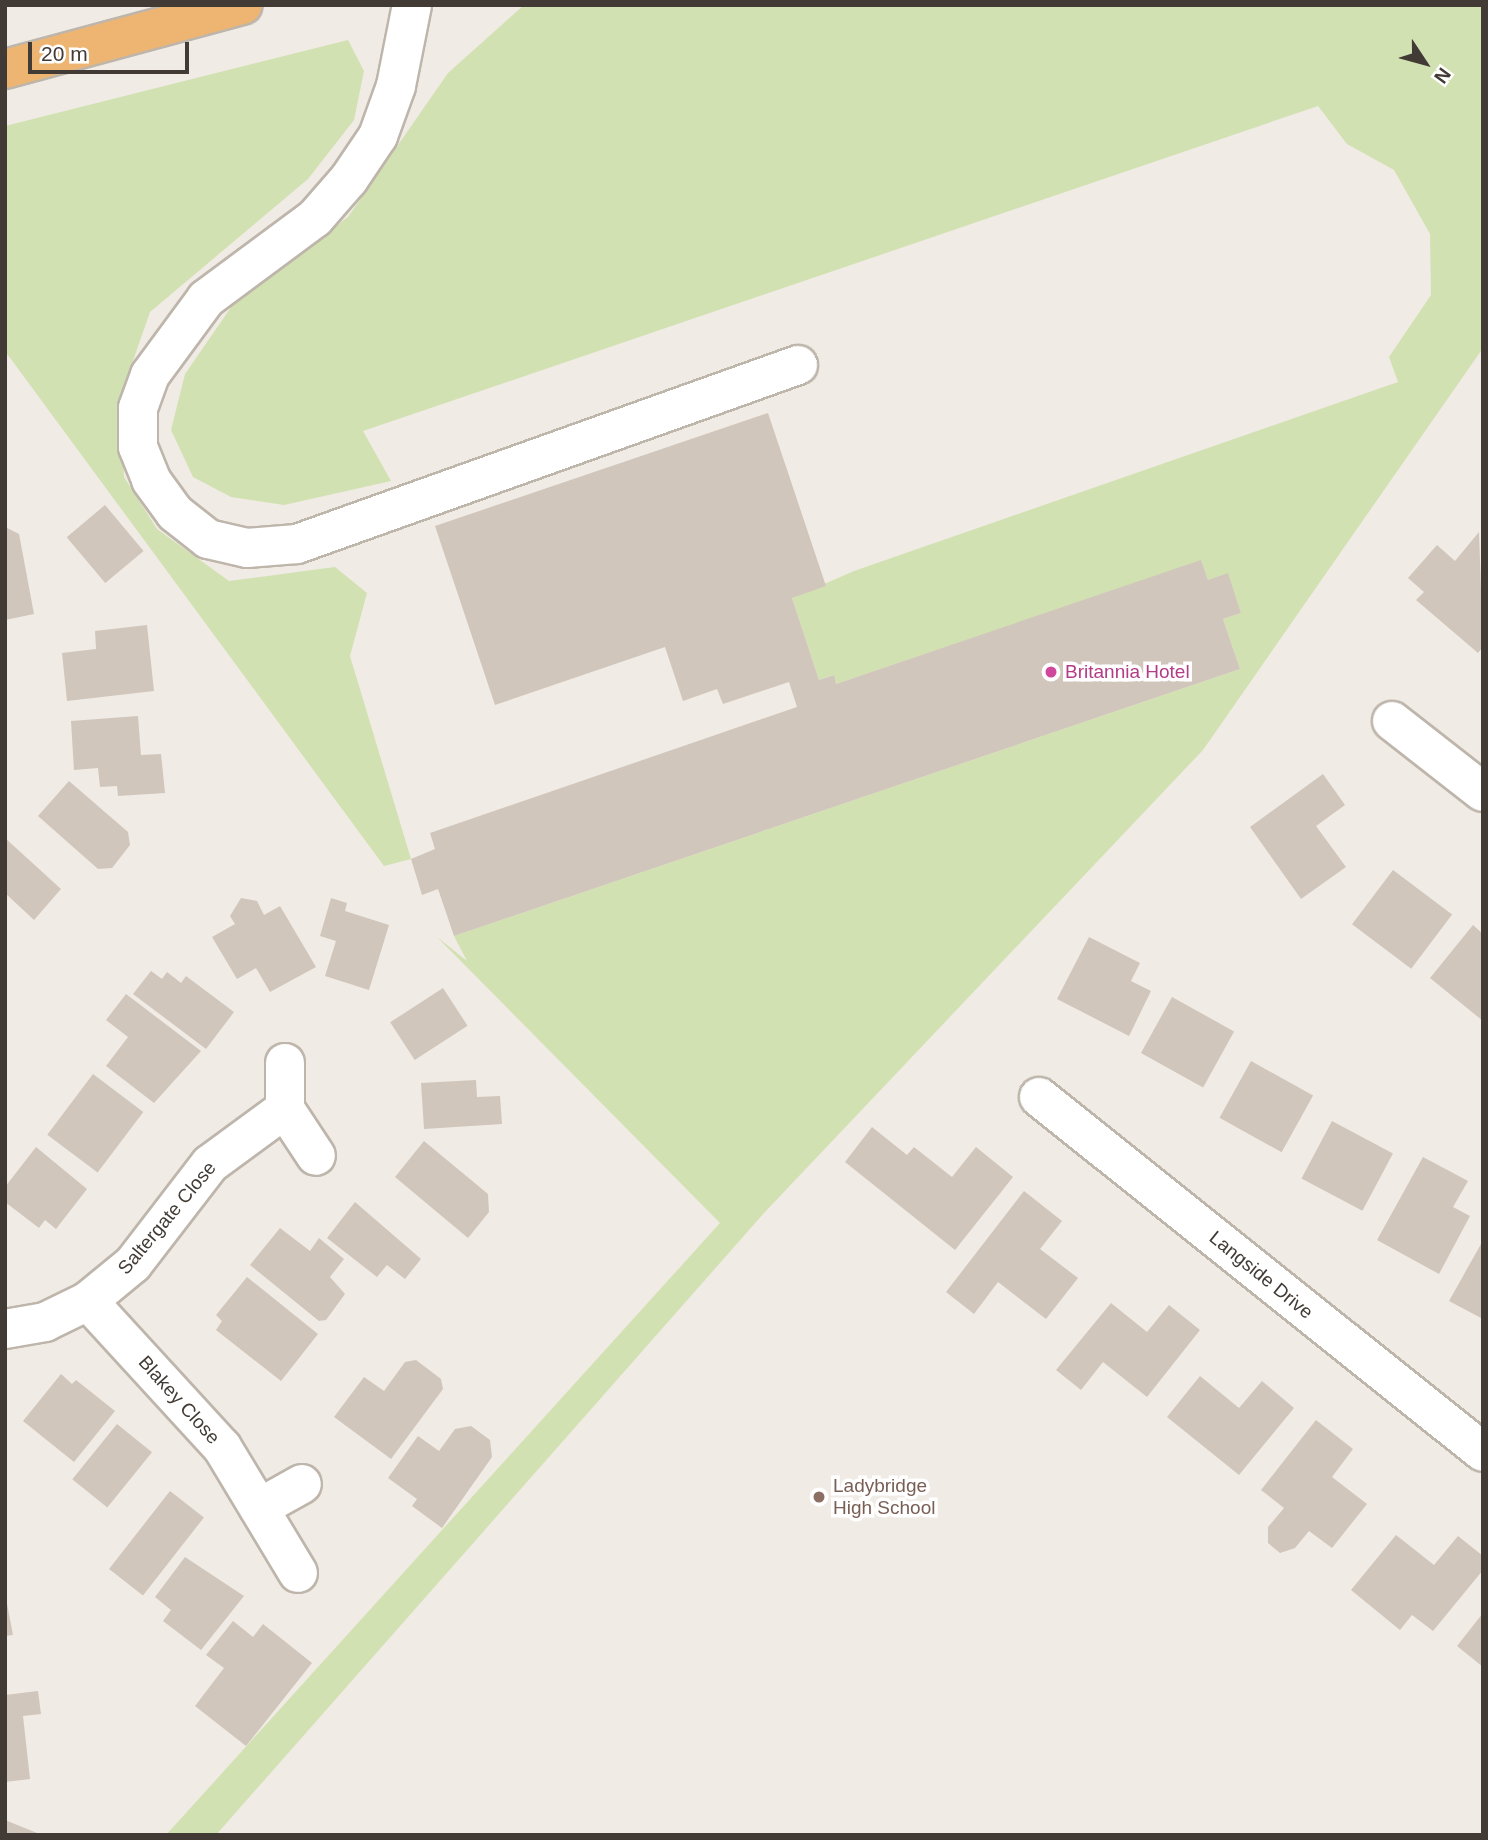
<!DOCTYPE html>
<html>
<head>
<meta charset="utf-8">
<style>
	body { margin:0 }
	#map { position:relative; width:1488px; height:1840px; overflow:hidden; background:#f0ebe5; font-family:Helvetica,sans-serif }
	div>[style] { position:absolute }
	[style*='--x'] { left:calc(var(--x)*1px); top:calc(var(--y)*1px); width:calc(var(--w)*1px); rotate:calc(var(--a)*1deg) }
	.green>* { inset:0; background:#d2e1b1 }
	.building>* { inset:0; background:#d1c6bb; transform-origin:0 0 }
	.roads { filter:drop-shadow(2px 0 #beb5ab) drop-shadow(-2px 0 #beb5ab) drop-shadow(0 2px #beb5ab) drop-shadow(0 -2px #beb5ab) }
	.minor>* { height:38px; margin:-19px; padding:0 19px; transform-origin:19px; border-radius:19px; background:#fff }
	.highway>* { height:38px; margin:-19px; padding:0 19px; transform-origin:19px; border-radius:19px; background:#eeb572 }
	.dots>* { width:19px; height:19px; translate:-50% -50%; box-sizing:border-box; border:4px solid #fff; border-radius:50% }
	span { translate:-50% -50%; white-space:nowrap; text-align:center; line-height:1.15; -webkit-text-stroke:7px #fff; paint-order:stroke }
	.hotel-label { font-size:19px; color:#b23c85 }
	.left { translate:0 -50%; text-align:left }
	.street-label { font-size:19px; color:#423b35 }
	.education-label { font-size:19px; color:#785e54 }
	.frame { position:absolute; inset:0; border:7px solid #423b35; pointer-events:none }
	.north { position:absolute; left:1390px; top:28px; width:70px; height:70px; -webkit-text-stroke:5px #fff; paint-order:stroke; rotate:126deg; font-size:19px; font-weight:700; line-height:28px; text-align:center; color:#423b35 }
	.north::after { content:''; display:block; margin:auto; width:24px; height:32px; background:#423b35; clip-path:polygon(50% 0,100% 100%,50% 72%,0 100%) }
	.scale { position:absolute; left:28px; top:42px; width:161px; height:32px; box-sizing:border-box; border:4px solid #423b35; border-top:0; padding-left:9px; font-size:21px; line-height:24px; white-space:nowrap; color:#423b35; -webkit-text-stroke:5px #fff; paint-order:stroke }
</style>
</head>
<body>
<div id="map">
	<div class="green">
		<div style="clip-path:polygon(524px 5px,1483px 5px,1483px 348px,1203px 750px,764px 1213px,216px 1835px,166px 1835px,720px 1223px,437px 937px,467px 961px,454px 936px,1240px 669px,1223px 619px,1241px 613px,1228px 574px,1208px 580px,1201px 561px,836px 684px,833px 675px,819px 680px,792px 598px,854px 571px,1398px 382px,1389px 357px,1431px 295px,1430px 234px,1394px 170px,1347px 144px,1318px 106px,363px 431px,391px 481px,284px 505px,231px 497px,193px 477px,171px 430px,185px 374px,236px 300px,348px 217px,448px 73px)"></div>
		<div style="clip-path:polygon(348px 40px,364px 71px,354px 120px,308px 179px,150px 312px,121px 395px,124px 477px,157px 529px,229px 581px,335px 567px,367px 593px,350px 656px,411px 859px,384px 866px,5px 351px,5px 126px)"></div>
	</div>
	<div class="building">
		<div style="clip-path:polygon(768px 413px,826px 586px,792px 598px,819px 680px,834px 675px,836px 684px,1201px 560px,1208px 580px,1228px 573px,1241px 613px,1223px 619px,1240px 669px,454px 936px,438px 889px,422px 895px,411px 859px,435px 849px,430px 833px,797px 707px,789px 682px,723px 704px,717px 689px,683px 701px,665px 647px,495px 705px,435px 526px)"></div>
		<div style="left:105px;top:505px;width:60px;height:50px;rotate:50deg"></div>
		<div style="clip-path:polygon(5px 527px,19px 534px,34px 614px,5px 620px)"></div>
		<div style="clip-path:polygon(1479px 532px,1483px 647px,1478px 653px,1416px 600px,1424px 592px,1408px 578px,1437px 545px,1455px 561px)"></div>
		<div style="clip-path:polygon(147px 625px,154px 691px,67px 701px,62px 653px,96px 649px,95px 631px)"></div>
		<div style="clip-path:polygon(138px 716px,141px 755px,161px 754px,165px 793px,118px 796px,117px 786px,100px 787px,98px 768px,74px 770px,71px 721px)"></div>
		<div style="clip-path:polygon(1323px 774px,1345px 805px,1316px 826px,1346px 867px,1301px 899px,1250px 827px)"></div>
		<div style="clip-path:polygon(69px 781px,128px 832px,130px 845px,112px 868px,98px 869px,38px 816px)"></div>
		<div style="clip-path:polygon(5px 838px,61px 889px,34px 920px,5px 893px)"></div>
		<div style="left:1393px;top:870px;width:74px;height:68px;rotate:37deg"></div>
		<div style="clip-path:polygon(241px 898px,257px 901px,264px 915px,280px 906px,316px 967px,270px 992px,256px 968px,237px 979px,212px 937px,235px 924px,230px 916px)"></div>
		<div style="clip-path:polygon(331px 898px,347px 903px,345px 911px,389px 925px,369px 990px,325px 976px,336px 941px,320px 936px)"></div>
		<div style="clip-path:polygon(1473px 925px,1483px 934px,1483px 1021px,1430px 978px)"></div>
		<div style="clip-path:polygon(1089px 937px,1140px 963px,1131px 981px,1151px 991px,1129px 1036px,1057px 999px)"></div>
		<div style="clip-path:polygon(151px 971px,162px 979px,167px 972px,181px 983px,186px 976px,234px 1012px,206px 1049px,133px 994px)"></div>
		<div style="left:443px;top:988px;width:45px;height:63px;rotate:57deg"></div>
		<div style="clip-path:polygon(126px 994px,201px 1051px,154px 1103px,106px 1066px,128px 1037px,106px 1020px)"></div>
		<div style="left:1172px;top:997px;width:71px;height:64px;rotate:29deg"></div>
		<div style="left:1251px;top:1061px;width:71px;height:65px;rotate:29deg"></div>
		<div style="left:93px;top:1074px;width:63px;height:76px;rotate:37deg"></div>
		<div style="clip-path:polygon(476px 1080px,477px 1097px,500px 1096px,502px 1124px,424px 1129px,421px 1083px)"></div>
		<div style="left:1332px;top:1121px;width:69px;height:65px;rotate:28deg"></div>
		<div style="clip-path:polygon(872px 1127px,907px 1155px,914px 1147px,952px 1177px,976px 1147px,1013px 1177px,955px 1250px,845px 1162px)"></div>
		<div style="clip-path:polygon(424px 1141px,488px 1194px,489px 1212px,468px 1238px,395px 1177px)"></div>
		<div style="clip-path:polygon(36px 1147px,87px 1189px,56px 1229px,45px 1220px,39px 1228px,5px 1202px,5px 1187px)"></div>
		<div style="clip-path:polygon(1423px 1157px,1468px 1181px,1453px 1207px,1470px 1216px,1439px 1274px,1377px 1240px)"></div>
		<div style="clip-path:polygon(1024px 1191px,1062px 1221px,1040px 1249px,1078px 1278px,1046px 1319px,998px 1282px,974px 1314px,946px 1292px)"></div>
		<div style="clip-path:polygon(355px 1202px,421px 1259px,405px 1279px,387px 1265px,377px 1277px,327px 1238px)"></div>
		<div style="clip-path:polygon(280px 1228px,310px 1251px,319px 1238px,344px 1259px,330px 1277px,345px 1294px,326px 1320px,319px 1321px,250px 1265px)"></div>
		<div style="clip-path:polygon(1481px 1244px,1483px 1245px,1483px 1319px,1449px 1301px)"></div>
		<div style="clip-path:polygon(247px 1277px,318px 1334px,281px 1381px,216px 1330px,222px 1321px,216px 1315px)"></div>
		<div style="clip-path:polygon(1111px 1303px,1147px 1332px,1169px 1305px,1200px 1330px,1147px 1397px,1103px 1362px,1081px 1390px,1056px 1370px)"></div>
		<div style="clip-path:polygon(416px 1360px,441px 1379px,443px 1389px,391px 1459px,334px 1417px,364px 1377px,384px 1391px,405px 1362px)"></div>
		<div style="clip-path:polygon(61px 1374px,72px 1384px,76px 1380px,115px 1411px,74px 1462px,23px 1421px)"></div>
		<div style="clip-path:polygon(1200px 1376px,1239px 1408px,1262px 1381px,1294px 1408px,1239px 1475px,1167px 1417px)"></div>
		<div style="clip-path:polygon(1316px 1420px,1353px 1449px,1332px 1477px,1367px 1504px,1332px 1548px,1309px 1531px,1295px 1548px,1280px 1553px,1268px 1543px,1268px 1527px,1284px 1508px,1261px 1490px)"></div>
		<div style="left:117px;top:1424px;width:45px;height:71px;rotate:39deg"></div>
		<div style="clip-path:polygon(471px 1426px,490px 1440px,492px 1457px,442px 1528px,412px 1506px,417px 1499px,388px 1478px,418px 1436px,439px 1451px,455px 1429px)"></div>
		<div style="left:170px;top:1491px;width:43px;height:99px;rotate:38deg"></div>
		<div style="clip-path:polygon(1396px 1535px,1434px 1565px,1458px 1536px,1483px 1556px,1483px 1570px,1433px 1631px,1412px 1615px,1400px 1630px,1351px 1590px)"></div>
		<div style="clip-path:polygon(185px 1557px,244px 1596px,201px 1650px,163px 1621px,171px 1610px,155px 1597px)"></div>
		<div style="clip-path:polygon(5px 1593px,13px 1635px,5px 1636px)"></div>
		<div style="clip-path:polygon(1483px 1613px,1483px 1667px,1457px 1646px)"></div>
		<div style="clip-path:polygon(233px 1621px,253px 1637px,263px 1624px,312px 1663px,246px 1746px,195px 1706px,224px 1668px,206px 1655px)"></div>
		<div style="clip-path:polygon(38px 1691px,41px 1714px,23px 1716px,30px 1779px,5px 1782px,5px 1695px)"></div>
		<div style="clip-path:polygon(5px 1820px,42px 1835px,5px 1835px)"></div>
	</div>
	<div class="roads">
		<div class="minor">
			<div style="--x:412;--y:5;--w:83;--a:101.2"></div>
			<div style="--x:396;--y:86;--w:53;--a:109.8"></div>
			<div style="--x:378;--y:136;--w:52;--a:124"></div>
			<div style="--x:349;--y:179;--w:52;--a:131.1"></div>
			<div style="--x:315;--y:218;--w:136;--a:143.4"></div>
			<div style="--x:206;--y:299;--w:94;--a:126.4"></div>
			<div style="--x:150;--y:375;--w:35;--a:110"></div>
			<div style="--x:138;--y:408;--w:39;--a:90"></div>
			<div style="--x:138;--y:447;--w:35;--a:68"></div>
			<div style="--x:151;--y:480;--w:41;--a:54"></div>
			<div style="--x:175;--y:513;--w:42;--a:38.2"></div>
			<div style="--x:208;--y:539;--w:40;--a:13"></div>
			<div style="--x:247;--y:548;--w:50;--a:-4.6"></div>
			<div style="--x:297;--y:544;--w:532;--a:-19.66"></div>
			<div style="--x:1392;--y:721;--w:115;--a:38"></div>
			<div style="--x:285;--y:1063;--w:46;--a:90"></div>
			<div style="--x:285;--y:1109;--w:56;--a:56.6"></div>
			<div style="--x:1039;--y:1097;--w:568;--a:38.64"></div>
			<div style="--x:88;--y:1301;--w:198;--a:47.5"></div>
			<div style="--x:222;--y:1447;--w:147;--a:58.9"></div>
			<div style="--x:5;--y:1329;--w:41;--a:-9.9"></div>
			<div style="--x:45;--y:1322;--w:48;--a:-26"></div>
			<div style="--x:88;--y:1301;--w:58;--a:-39.4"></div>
			<div style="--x:133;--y:1264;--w:126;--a:-52.4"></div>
			<div style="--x:210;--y:1164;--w:93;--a:-36.3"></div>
			<div style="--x:259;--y:1508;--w:49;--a:-29.2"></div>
		</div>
		<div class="highway">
			<div style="--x:5;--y:69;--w:246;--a:-15.1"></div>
		</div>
	</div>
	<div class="dots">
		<div style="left:1051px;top:672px;background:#d1479c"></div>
		<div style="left:819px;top:1497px;background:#8d6e63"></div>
	</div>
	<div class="hotel-label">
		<span class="left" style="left:1065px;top:672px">Britannia Hotel</span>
	</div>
	<div class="street-label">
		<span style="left:167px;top:1218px;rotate:-50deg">Saltergate Close</span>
		<span style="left:1261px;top:1275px;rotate:39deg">Langside Drive</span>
		<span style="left:179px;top:1400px;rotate:48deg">Blakey Close</span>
	</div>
	<div class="education-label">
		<span class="left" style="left:833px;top:1497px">Ladybridge<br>High School</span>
	</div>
	<div class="frame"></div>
	<div class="north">N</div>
	<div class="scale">20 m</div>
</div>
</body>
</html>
